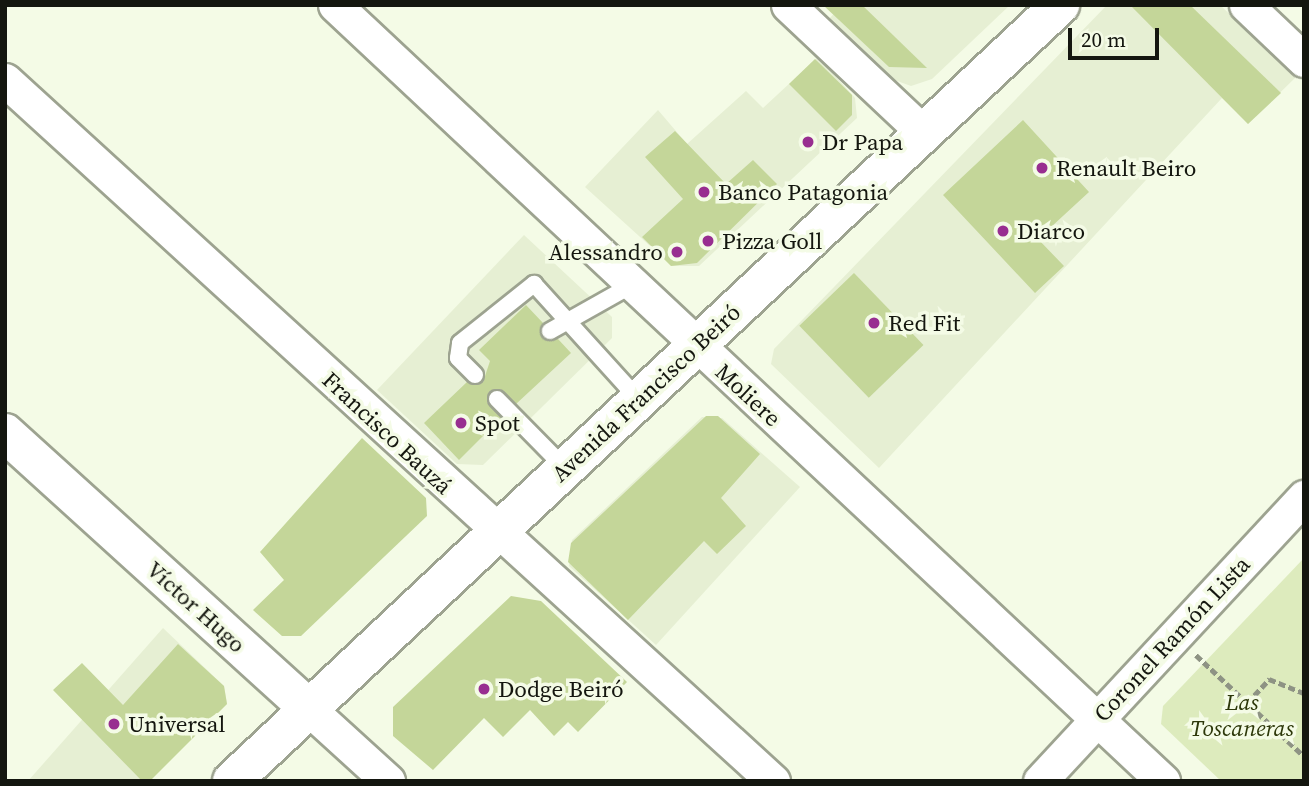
<!DOCTYPE html>
<html>
<head>
<meta charset="utf-8">
<style>
	body { margin:0 }
	#map { position:relative; width:1309px; height:786px; overflow:hidden; background:#f4fbe6; font-family:"Source Serif 4",serif }
	div>[style] { position:absolute }
	[style*='--x'] { left:calc(var(--x)*1px); top:calc(var(--y)*1px); width:calc(var(--w)*1px); rotate:calc(var(--a)*1deg) }
	.built>* { inset:0; background:#e6efd3 }
	.green>* { inset:0; background:#ddebbd }
	.building>* { inset:0; background:#c4d699; transform-origin:0 0 }
	.path>* { height:4.5px; margin-top:-2.25px; transform-origin:0; background:repeating-linear-gradient(90deg,#8e9384 0 7px,transparent 0 10.5px) }
	.roads { filter:drop-shadow(2px 0 #9da390) drop-shadow(-2px 0 #9da390) drop-shadow(0 2px #9da390) drop-shadow(0 -2px #9da390) }
	.lane>* { height:16px; margin:-8px; padding:0 8px; transform-origin:8px; border-radius:8px; background:#fff }
	.street>* { height:33px; margin:-16.5px; padding:0 16.5px; transform-origin:16.5px; border-radius:16.5px; background:#fff }
	.secondary>* { height:38px; margin:-19px; padding:0 19px; transform-origin:19px; border-radius:19px; background:#fff }
	.dots>* { width:19px; height:19px; translate:-50% -50%; box-sizing:border-box; border:4px solid #f4fbe6; border-radius:50% }
	span { translate:-50% -50%; white-space:nowrap; text-align:center; line-height:1.15; -webkit-text-stroke:7px #f4fbe6; paint-order:stroke }
	.poi-label { font-size:23px; color:#14160f }
	.left { translate:0 -50%; text-align:left }
	.right { translate:-100% -50%; text-align:right }
	.street-label { font-size:23px; color:#14160f }
	.park-label { font-size:23px; color:#2d380a; font-style:italic }
	.frame { position:absolute; inset:0; border:7px solid #14160f; pointer-events:none }
	.scale { position:absolute; left:1068px; top:28px; width:91px; height:32px; box-sizing:border-box; border:4px solid #14160f; border-top:0; padding-left:9px; font-size:21px; line-height:24px; white-space:nowrap; color:#14160f; -webkit-text-stroke:5px #f4fbe6; paint-order:stroke }
</style>
</head>
<body>
<div id="map">
	<div class="built">
		<div style="clip-path:polygon(842px 5px,1010px 5px,932px 79px,911px 86px,889px 78px,828px 20px)"></div>
		<div style="clip-path:polygon(1107px 5px,1220px 5px,1296px 77px,1248px 124px,1222px 98px,879px 468px,771px 364px,774px 349px)"></div>
		<div style="clip-path:polygon(818px 57px,855px 98px,857px 118px,699px 266px,672px 266px,585px 187px,658px 110px,687px 144px,746px 91px,763px 108px)"></div>
		<div style="clip-path:polygon(524px 235px,612px 317px,612px 338px,483px 465px,457px 464px,377px 390px)"></div>
		<div style="clip-path:polygon(702px 417px,722px 418px,800px 487px,656px 645px,569px 566px,572px 540px)"></div>
		<div style="clip-path:polygon(163px 628px,224px 686px,227px 704px,147px 781px,28px 781px)"></div>
	</div>
	<div class="green">
		<div style="clip-path:polygon(1304px 558px,1304px 781px,1221px 781px,1161px 724px,1163px 706px)"></div>
	</div>
	<div class="building">
		<div style="clip-path:polygon(823px 5px,862px 5px,927px 68px,889px 67px)"></div>
		<div style="clip-path:polygon(1130px 5px,1190px 5px,1281px 93px,1248px 124px)"></div>
		<div style="clip-path:polygon(815px 59px,852px 95px,852px 115px,836px 131px,789px 84px)"></div>
		<div style="clip-path:polygon(1023px 120px,1089px 192px,1038px 239px,1064px 266px,1035px 293px,943px 195px)"></div>
		<div style="clip-path:polygon(675px 131px,726px 184px,753px 160px,777px 184px,697px 263px,671px 266px,642px 237px,683px 199px,645px 157px)"></div>
		<div style="left:854px;top:273px;width:100px;height:76px;rotate:46deg"></div>
		<div style="clip-path:polygon(526px 305px,543px 323px,541px 337px,558px 339px,571px 353px,516px 404px,500px 389px,490px 391px,487px 402px,501px 418px,459px 460px,424px 423px,467px 382px,483px 382px,490px 361px,479px 350px)"></div>
		<div style="clip-path:polygon(706px 416px,718px 416px,760px 454px,721px 498px,746px 526px,717px 554px,704px 541px,628px 620px,568px 562px,571px 543px)"></div>
		<div style="clip-path:polygon(362px 438px,426px 498px,427px 516px,301px 636px,282px 636px,253px 610px,284px 580px,260px 552px)"></div>
		<div style="clip-path:polygon(511px 596px,541px 601px,627px 682px,578px 732px,568px 722px,554px 736px,530px 710px,503px 737px,484px 718px,433px 770px,393px 736px,393px 707px)"></div>
		<div style="clip-path:polygon(178px 644px,224px 686px,227px 704px,150px 781px,142px 781px,53px 690px,82px 663px,123px 705px)"></div>
	</div>
	<div class="path">
		<div style="--x:1196;--y:655;--w:148;--a:43.1"></div>
		<div style="--x:1247;--y:703;--w:33;--a:-47"></div>
		<div style="--x:1269;--y:679;--w:38;--a:22"></div>
	</div>
	<div class="roads">
		<div class="lane">
			<div style="--x:550;--y:331;--w:94;--a:-29.3"></div>
			<div style="--x:475;--y:375;--w:24;--a:-135"></div>
			<div style="--x:458;--y:358;--w:15;--a:-82"></div>
			<div style="--x:460;--y:343;--w:95;--a:-38.6"></div>
			<div style="--x:534;--y:284;--w:156;--a:47.8"></div>
			<div style="--x:497;--y:399;--w:98;--a:45.4"></div>
		</div>
		<div class="street">
			<div style="--x:335;--y:5;--w:1135;--a:43.14"></div>
			<div style="--x:788;--y:5;--w:187;--a:43.3"></div>
			<div style="--x:1246;--y:5;--w:80;--a:43.5"></div>
			<div style="--x:5;--y:80;--w:1040;--a:42.39"></div>
			<div style="--x:309;--y:709;--w:107;--a:42.3"></div>
			<div style="--x:1040;--y:781;--w:388;--a:-47.1"></div>
		</div>
		<div class="secondary">
			<div style="--x:5;--y:433;--w:411;--a:42.2"></div>
			<div style="--x:232;--y:781;--w:1135;--a:-43.14"></div>
		</div>
	</div>
	<div class="dots">
		<div style="left:808px;top:142px;background:#982e90"></div>
		<div style="left:1042px;top:168px;background:#982e90"></div>
		<div style="left:704px;top:192px;background:#982e90"></div>
		<div style="left:1003px;top:231px;background:#982e90"></div>
		<div style="left:708px;top:241px;background:#982e90"></div>
		<div style="left:677px;top:252px;background:#982e90"></div>
		<div style="left:874px;top:323px;background:#982e90"></div>
		<div style="left:461px;top:423px;background:#982e90"></div>
		<div style="left:484px;top:689px;background:#982e90"></div>
		<div style="left:114px;top:724px;background:#982e90"></div>
	</div>
	<div class="poi-label">
		<span class="left" style="left:822px;top:142px">Dr Papa</span>
		<span class="left" style="left:1056px;top:168px">Renault Beiro</span>
		<span class="left" style="left:718px;top:192px">Banco Patagonia</span>
		<span class="left" style="left:1017px;top:231px">Diarco</span>
		<span class="left" style="left:722px;top:241px">Pizza Goll</span>
		<span class="right" style="left:663px;top:252px">Alessandro</span>
		<span class="left" style="left:888px;top:323px">Red Fit</span>
		<span class="left" style="left:475px;top:423px">Spot</span>
		<span class="left" style="left:498px;top:689px">Dodge Beiró</span>
		<span class="left" style="left:128px;top:724px">Universal</span>
	</div>
	<div class="street-label">
		<span style="left:646px;top:393px;rotate:-43deg">Avenida Francisco Beiró</span>
		<span style="left:748px;top:395px;rotate:43deg">Moliere</span>
		<span style="left:387px;top:433px;rotate:43deg">Francisco Bauzá</span>
		<span style="left:196px;top:607px;rotate:42deg">Víctor Hugo</span>
		<span style="left:1172px;top:639px;rotate:-47deg">Coronel Ramón Lista</span>
	</div>
	<div class="park-label">
		<span style="left:1242px;top:715px">Las<br>Toscaneras</span>
	</div>
	<div class="frame"></div>
	<div class="scale">20 m</div>
</div>
</body>
</html>
